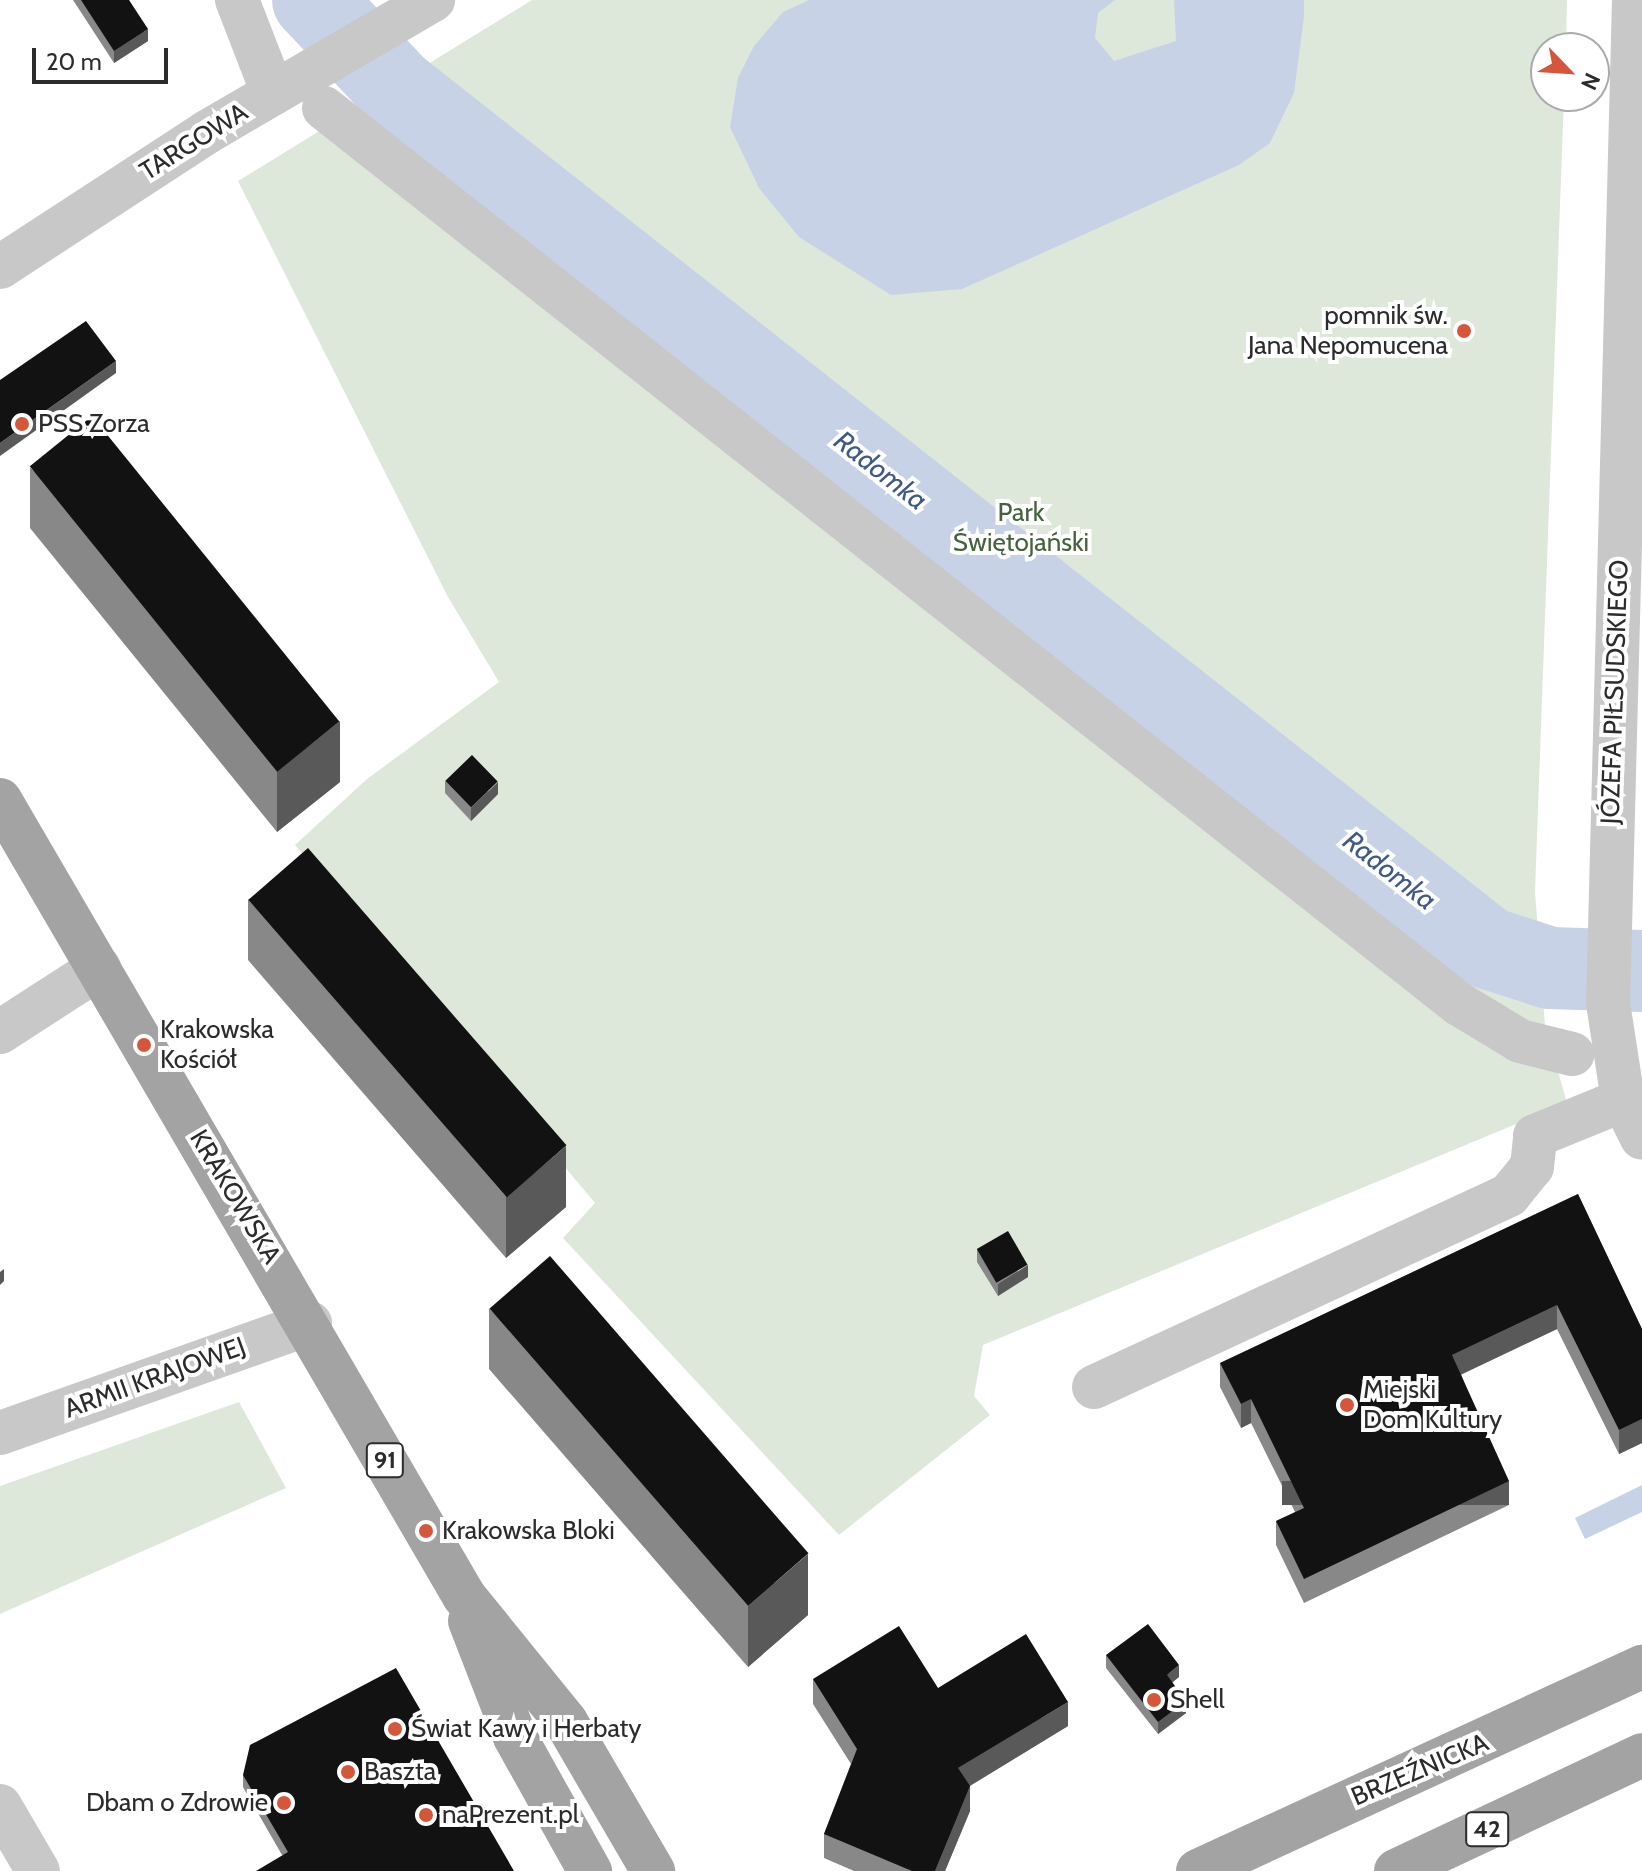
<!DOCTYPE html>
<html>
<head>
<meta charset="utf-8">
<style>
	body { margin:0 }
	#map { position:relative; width:1642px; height:1871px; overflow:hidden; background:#fff; font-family:Cabin,sans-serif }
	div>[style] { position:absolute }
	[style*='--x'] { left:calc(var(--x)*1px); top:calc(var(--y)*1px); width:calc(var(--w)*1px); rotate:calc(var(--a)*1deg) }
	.green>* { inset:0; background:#dee8da }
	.water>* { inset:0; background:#c7d2e7 }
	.river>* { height:82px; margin:-41px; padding:0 41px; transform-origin:41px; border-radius:41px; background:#c7d2e7 }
	.minor>* { height:44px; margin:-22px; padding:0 22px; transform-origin:22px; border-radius:22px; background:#c8c8c8 }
	.major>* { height:44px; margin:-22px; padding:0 22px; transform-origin:22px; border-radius:22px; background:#a3a3a3 }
	.wall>* { inset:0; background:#888 }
	.shaded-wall>* { inset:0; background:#595959; transform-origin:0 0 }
	.building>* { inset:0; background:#121212; transform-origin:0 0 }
	.dots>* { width:22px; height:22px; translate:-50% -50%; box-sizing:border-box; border:4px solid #fff; border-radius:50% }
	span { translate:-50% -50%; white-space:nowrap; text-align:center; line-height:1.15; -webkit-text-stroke:8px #fff; paint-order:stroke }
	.shield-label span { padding:2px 6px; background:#fff; border:2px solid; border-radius:6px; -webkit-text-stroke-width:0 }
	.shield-label { font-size:24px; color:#2b2b2b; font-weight:700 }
	.street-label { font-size:26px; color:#2b2b2b }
	.poi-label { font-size:26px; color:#2b2b2b }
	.right { translate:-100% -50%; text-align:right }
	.left { translate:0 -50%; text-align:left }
	.park-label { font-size:26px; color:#45623d }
	.water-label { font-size:28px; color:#415a85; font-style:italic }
	.north { position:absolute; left:1530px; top:32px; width:80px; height:80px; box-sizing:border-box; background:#fff; border:2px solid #aaa; border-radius:50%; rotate:115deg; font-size:22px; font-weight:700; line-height:32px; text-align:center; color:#2b2b2b }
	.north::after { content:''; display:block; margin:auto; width:28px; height:36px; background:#d5573b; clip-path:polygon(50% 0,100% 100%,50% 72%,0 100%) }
	.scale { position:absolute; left:32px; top:48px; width:136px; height:36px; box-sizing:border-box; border:4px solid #2b2b2b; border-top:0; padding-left:10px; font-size:24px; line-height:28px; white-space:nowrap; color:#2b2b2b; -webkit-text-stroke:6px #fff; paint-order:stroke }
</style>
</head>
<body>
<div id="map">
	<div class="green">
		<div style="clip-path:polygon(532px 0,1567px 0,1566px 48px,1546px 48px,1546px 96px,1564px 96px,1535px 892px,1545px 1025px,1567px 1103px,983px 1345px,974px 1396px,990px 1415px,839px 1535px,563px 1238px,595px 1203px,295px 845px,367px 779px,499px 682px,448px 597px,238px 181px)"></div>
		<div style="clip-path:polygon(239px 1402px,286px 1488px,0 1614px,0 1486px)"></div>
	</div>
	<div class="water">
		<div style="clip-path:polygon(809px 0,1115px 0,1098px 13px,1095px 38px,1114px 61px,1176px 41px,1174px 0,1304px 0,1304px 17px,1294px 93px,1270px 143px,1239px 165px,962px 289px,891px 295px,799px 237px,759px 188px,730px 127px,738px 78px,754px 46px,783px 12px)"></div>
		<div style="clip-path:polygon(1642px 1485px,1642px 1512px,1585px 1539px,1575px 1518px)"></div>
	</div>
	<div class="river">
		<div style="--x:313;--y:0;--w:122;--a:46.7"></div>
		<div style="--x:397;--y:89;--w:1389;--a:38.22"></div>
		<div style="--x:1488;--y:948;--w:65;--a:17.9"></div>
		<div style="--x:1550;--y:968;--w:92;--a:1.9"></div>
	</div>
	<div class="minor">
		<div style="--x:237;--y:0;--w:100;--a:68.8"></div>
		<div style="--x:1634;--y:0;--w:1003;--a:91.48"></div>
		<div style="--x:1608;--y:1003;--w:98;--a:81.2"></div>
		<div style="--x:1623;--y:1100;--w:42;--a:63.4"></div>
		<div style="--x:324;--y:108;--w:1446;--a:38.29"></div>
		<div style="--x:1459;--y:1004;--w:71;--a:31.2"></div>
		<div style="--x:1520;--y:1041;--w:54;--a:14"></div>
		<div style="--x:0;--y:267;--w:247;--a:-33.1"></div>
		<div style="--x:207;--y:132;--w:262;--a:-30.3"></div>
		<div style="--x:0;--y:1032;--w:118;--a:-32.9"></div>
		<div style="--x:1094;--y:1387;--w:457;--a:-24.8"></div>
		<div style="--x:1509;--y:1195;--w:36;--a:-51"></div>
		<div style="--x:1532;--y:1167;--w:31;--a:-84"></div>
		<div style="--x:1535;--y:1136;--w:95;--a:-22.2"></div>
		<div style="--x:0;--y:1433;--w:329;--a:-19.5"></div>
		<div style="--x:0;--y:1806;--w:75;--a:59.7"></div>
	</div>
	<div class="major">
		<div style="--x:0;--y:800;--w:921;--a:59.76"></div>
		<div style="--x:464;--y:1596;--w:162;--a:51"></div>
		<div style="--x:566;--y:1722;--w:173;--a:59.7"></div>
		<div style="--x:470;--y:1621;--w:124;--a:68.8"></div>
		<div style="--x:515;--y:1737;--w:154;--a:60.8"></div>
		<div style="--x:1198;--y:1871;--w:489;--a:-24.7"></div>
		<div style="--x:1396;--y:1871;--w:272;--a:-25.2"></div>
	</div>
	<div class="wall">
		<div style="clip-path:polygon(73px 0,129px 0,148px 41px,114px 63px)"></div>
		<div style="clip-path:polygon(30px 467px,340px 782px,277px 832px,30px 528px)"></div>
		<div style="clip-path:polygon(445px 781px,498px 794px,471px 821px,445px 793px)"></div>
		<div style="clip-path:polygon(248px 899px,566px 1207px,506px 1258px,248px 960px)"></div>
		<div style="clip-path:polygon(1578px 1194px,1642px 1329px,1642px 1443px,1619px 1454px,1557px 1329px,1461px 1374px,1509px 1505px,1304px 1603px,1276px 1545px,1276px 1521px,1295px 1512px,1251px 1423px,1241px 1428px,1220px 1387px,1220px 1363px)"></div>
		<div style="clip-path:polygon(977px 1250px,1028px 1277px,998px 1296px,977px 1262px)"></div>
		<div style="clip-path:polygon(489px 1308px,808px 1615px,748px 1667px,489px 1369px)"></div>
		<div style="clip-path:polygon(1106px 1655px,1179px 1677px,1172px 1682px,1186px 1713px,1158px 1734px,1106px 1668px)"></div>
		<div style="clip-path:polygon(813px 1679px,938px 1688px,1068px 1726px,970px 1786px,970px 1811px,945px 1871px,854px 1871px,824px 1858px,824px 1834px,851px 1764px,813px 1704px)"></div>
		<div style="clip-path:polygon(243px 1775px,514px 1871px,282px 1855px,243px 1787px)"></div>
	</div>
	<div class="shaded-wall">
		<div style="clip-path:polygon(148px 29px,148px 41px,114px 63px,114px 51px)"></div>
		<div style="clip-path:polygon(116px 361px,116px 373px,0 456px,0 443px)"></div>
		<div style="clip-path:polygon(340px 721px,340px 782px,277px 832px,277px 771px)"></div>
		<div style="clip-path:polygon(498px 782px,498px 794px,471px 821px,471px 808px)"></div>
		<div style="clip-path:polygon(566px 1146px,566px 1207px,506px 1258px,506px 1197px)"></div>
		<div style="clip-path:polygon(1028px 1265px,1028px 1277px,998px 1296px,998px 1284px)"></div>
		<div style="clip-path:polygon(4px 1269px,4px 1281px,0 1285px,0 1272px)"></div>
		<div style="clip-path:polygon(1557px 1305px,1557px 1329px,1452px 1379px,1452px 1355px)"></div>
		<div style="clip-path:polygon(1251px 1399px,1251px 1423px,1241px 1428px,1241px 1404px)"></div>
		<div style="clip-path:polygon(1642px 1419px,1642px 1443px,1619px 1454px,1619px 1430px)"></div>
		<div style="left:1509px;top:1481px;width:24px;height:227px;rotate:90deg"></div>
		<div style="clip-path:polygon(808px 1554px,808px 1615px,748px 1667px,748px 1606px)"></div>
		<div style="clip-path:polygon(1179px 1665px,1179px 1677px,1167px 1687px,1167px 1675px)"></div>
		<div style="clip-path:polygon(1186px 1701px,1186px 1713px,1158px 1734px,1158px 1722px)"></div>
		<div style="clip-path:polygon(1068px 1702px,1068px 1726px,958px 1793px,958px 1768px)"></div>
		<div style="clip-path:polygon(970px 1786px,970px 1811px,945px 1871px,935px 1871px)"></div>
	</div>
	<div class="building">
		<div style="clip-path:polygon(81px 0,129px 0,148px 29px,114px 51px)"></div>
		<div style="clip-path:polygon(86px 321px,116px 361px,0 443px,0 380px)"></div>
		<div style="left:92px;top:416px;width:393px;height:80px;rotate:51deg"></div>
		<div style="left:472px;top:755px;width:37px;height:37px;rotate:46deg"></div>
		<div style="left:308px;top:848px;width:394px;height:79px;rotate:49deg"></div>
		<div style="clip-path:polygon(1578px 1194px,1642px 1329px,1642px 1419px,1619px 1430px,1557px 1305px,1452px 1355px,1509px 1481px,1304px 1579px,1276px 1521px,1304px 1508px,1251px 1399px,1241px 1404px,1220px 1363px)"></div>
		<div style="left:1008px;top:1231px;width:39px;height:36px;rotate:60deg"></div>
		<div style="left:550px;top:1256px;width:394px;height:80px;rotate:49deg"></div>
		<div style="clip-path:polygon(1148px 1624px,1179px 1665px,1167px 1675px,1186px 1701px,1158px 1722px,1106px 1655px)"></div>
		<div style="clip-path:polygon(899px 1626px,938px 1688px,1026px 1634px,1068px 1702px,958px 1768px,970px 1786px,935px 1871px,912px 1871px,824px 1834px,857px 1749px,813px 1679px)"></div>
		<div style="clip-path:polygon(396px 1668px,514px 1871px,256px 1871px,288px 1852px,243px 1775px,250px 1745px)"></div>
	</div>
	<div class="dots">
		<div style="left:1464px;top:331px;background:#d5573b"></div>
		<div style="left:22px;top:424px;background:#d5573b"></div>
		<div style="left:144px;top:1045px;background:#d5573b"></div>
		<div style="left:1347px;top:1405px;background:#d5573b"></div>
		<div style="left:426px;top:1531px;background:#d5573b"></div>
		<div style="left:1154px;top:1700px;background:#d5573b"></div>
		<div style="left:395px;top:1729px;background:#d5573b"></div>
		<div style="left:348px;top:1772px;background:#d5573b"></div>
		<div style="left:284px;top:1803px;background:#d5573b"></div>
		<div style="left:426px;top:1815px;background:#d5573b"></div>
	</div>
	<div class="shield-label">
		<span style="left:385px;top:1460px">91</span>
		<span style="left:1487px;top:1829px">42</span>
	</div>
	<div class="street-label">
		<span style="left:194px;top:142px;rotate:-32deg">TARGOWA</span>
		<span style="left:1615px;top:692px;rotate:-88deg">JÓZEFA PIŁSUDSKIEGO</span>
		<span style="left:235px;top:1197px;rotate:59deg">KRAKOWSKA</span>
		<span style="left:155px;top:1378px;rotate:-20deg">ARMII KRAJOWEJ</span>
		<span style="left:1420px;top:1770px;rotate:-23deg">BRZEŹNICKA</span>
	</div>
	<div class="poi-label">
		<span class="right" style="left:1448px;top:331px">pomnik św.<br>Jana Nepomucena</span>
		<span class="left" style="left:38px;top:424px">PSS Zorza</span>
		<span class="left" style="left:160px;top:1045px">Krakowska<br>Kościół</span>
		<span class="left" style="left:1363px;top:1405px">Miejski<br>Dom Kultury</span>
		<span class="left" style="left:442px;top:1531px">Krakowska Bloki</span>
		<span class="left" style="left:1170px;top:1700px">Shell</span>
		<span class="left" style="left:411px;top:1729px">Świat Kawy i Herbaty</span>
		<span class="left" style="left:364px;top:1772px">Baszta</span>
		<span class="right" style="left:268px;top:1803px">Dbam o Zdrowie</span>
		<span class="left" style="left:442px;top:1815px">naPrezent.pl</span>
	</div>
	<div class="park-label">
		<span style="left:1021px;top:528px">Park<br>Świętojański</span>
	</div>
	<div class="water-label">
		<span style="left:881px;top:470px;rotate:38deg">Radomka</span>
		<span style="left:1390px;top:870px;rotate:38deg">Radomka</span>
	</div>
	<div class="north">N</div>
	<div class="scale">20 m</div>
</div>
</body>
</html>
